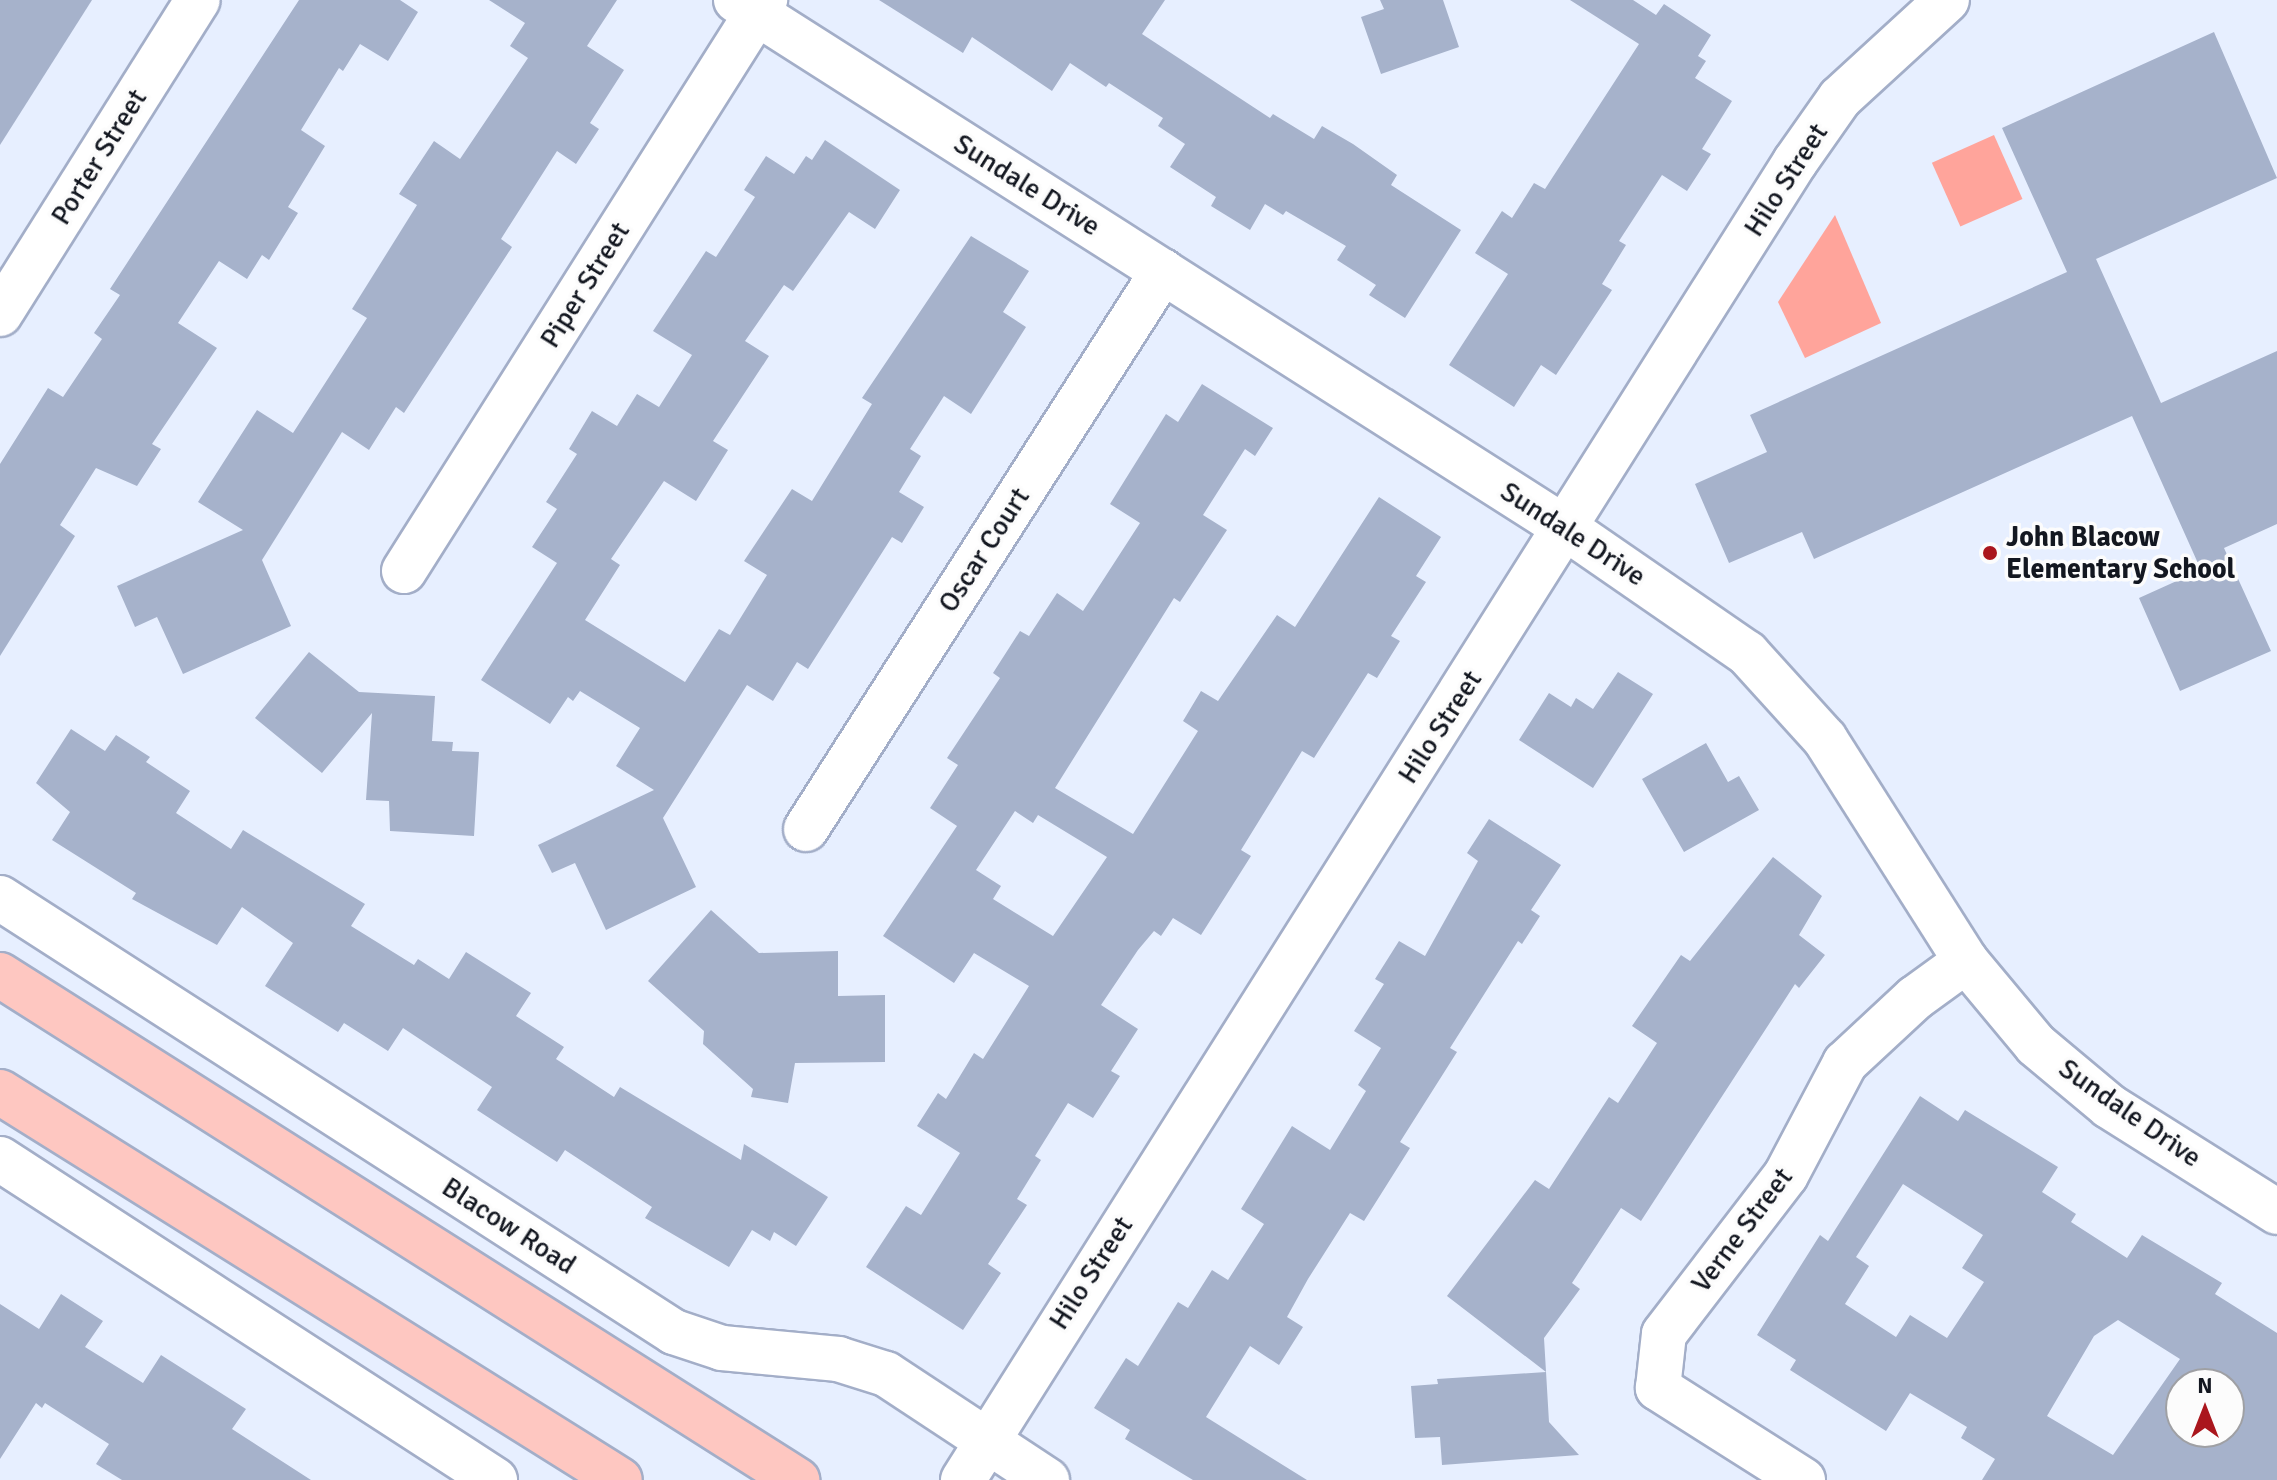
<!DOCTYPE html>
<html>
<head>
<meta charset="utf-8">
<style>
	body { margin:0 }
	#map { position:relative; width:2277px; height:1480px; overflow:hidden; background:#e7efff; font-family:Signika,sans-serif }
	div>[style] { position:absolute }
	[style*='--x'] { left:calc(var(--x)*1px); top:calc(var(--y)*1px); width:calc(var(--w)*1px); rotate:calc(var(--a)*1deg) }
	.green>* { inset:0; background:#ffa49b; transform-origin:0 0 }
	.building>* { inset:0; background:#a6b2cb }
	.roads { filter:drop-shadow(2px 0 #a3aec8) drop-shadow(-2px 0 #a3aec8) drop-shadow(0 2px #a3aec8) drop-shadow(0 -2px #a3aec8) }
	.minor>* { height:44px; margin:-22px; padding:0 22px; transform-origin:22px; border-radius:22px; background:#fff }
	.major>* { height:44px; margin:-22px; padding:0 22px; transform-origin:22px; border-radius:22px; background:#fec7c1 }
	.dots>* { width:22px; height:22px; translate:-50% -50%; box-sizing:border-box; border:4px solid #fcfcfc; border-radius:50% }
	span { translate:-50% -50%; white-space:nowrap; text-align:center; line-height:1.15; -webkit-text-stroke:7px #fcfcfc; paint-order:stroke }
	.street-label { font-size:28px; color:#131720 }
	.poi-label { font-size:28px; color:#131720; font-weight:700 }
	.left { translate:0 -50%; text-align:left }
	.north { position:absolute; left:2165px; top:1368px; width:80px; height:80px; box-sizing:border-box; background:#fcfcfc; border:2px solid #9fa0a4; border-radius:50%; rotate:0deg; font-size:22px; font-weight:700; line-height:32px; text-align:center; color:#131720 }
	.north::after { content:''; display:block; margin:auto; width:28px; height:36px; background:#aa161d; clip-path:polygon(50% 0,100% 100%,50% 72%,0 100%) }
</style>
</head>
<body>
<div id="map">
	<div class="green">
		<div style="left:1994px;top:135px;width:70px;height:68px;rotate:66deg"></div>
		<div style="clip-path:polygon(1835px 215px,1881px 323px,1805px 358px,1778px 302px)"></div>
	</div>
	<div class="building">
		<div style="clip-path:polygon(0 0,92px 0,0 145px)"></div>
		<div style="clip-path:polygon(299px 0,400px 0,418px 12px,388px 61px,360px 44px,343px 71px,339px 68px,301px 130px,325px 146px,288px 207px,298px 213px,269px 260px,262px 255px,247px 279px,219px 261px,178px 323px,217px 348px,152px 444px,161px 449px,137px 486px,96px 468px,60px 525px,75px 536px,0 656px,0 464px,48px 388px,63px 397px,102px 339px,94px 333px,120px 295px,110px 289px)"></div>
		<div style="clip-path:polygon(489px 0,617px 0,587px 46px,624px 70px,590px 123px,599px 129px,576px 164px,557px 151px,501px 239px,512px 247px,404px 413px,396px 407px,369px 450px,342px 432px,262px 560px,291px 626px,183px 674px,157px 617px,135px 627px,117px 586px,243px 530px,198px 502px,257px 410px,293px 433px,367px 318px,352px 309px,417px 205px,399px 194px,434px 141px,460px 159px,528px 58px,510px 46px,525px 23px)"></div>
		<div style="clip-path:polygon(879px 0,1165px 0,1142px 34px,1270px 118px,1273px 114px,1314px 139px,1322px 126px,1353px 144px,1397px 175px,1391px 185px,1461px 230px,1405px 318px,1369px 295px,1376px 285px,1337px 260px,1346px 246px,1286px 211px,1283px 215px,1265px 204px,1250px 230px,1211px 206px,1216px 197px,1170px 167px,1185px 144px,1158px 126px,1163px 118px,1109px 83px,1106px 87px,1070px 63px,1052px 91px,972px 37px,963px 53px)"></div>
		<div style="clip-path:polygon(1380px 0,1443px 0,1459px 47px,1381px 74px,1361px 17px,1384px 9px)"></div>
		<div style="clip-path:polygon(1570px 0,1633px 0,1656px 15px,1664px 4px,1711px 35px,1698px 56px,1706px 61px,1695px 78px,1732px 101px,1702px 149px,1711px 154px,1687px 191px,1662px 175px,1619px 241px,1626px 245px,1602px 284px,1612px 290px,1556px 375px,1541px 365px,1514px 407px,1449px 365px,1508px 274px,1475px 253px,1502px 211px,1512px 218px,1534px 183px,1545px 189px,1639px 44px)"></div>
		<div style="clip-path:polygon(2214px 32px,2277px 178px,2096px 259px,2161px 403px,2277px 351px,2277px 524px,2224px 548px,2271px 651px,2180px 691px,2139px 598px,2201px 570px,2132px 416px,1814px 559px,1802px 532px,1729px 563px,1695px 484px,1767px 452px,1750px 415px,2067px 272px,2002px 128px)"></div>
		<div style="clip-path:polygon(825px 140px,900px 190px,875px 229px,849px 212px,793px 291px,784px 285px,745px 341px,769px 356px,713px 441px,728px 450px,696px 501px,664px 481px,611px 559px,620px 565px,585px 620px,685px 682px,719px 629px,730px 635px,767px 575px,744px 561px,792px 489px,812px 501px,872px 404px,862px 398px,971px 236px,1029px 271px,1003px 312px,1026px 327px,971px 414px,944px 396px,910px 449px,921px 456px,899px 492px,924px 507px,902px 543px,892px 537px,808px 669px,797px 662px,773px 701px,747px 685px,663px 818px,696px 887px,606px 930px,575px 863px,552px 873px,538px 845px,654px 790px,616px 766px,640px 728px,580px 691px,573px 701px,568px 697px,550px 724px,481px 680px,557px 563px,532px 547px,557px 509px,546px 502px,577px 454px,569px 449px,592px 411px,617px 426px,637px 394px,659px 407px,692px 355px,653px 331px,706px 251px,716px 257px,755px 197px,744px 190px,766px 156px,794px 174px,806px 156px,812px 160px)"></div>
		<div style="clip-path:polygon(evenodd,1202px 384px,1273px 428px,1255px 456px,1245px 449px,1203px 515px,1227px 530px,1180px 602px,1174px 598px,1055px 788px,1133px 834px,1198px 731px,1183px 721px,1201px 691px,1218px 701px,1277px 615px,1295px 627px,1379px 497px,1441px 537px,1416px 576px,1426px 582px,1391px 636px,1400px 641px,1377px 678px,1368px 673px,1314px 758px,1302px 751px,1241px 850px,1251px 856px,1201px 935px,1173px 918px,1161px 936px,1154px 931px,1138px 950px,1101px 1005px,1138px 1029px,1111px 1071px,1120px 1076px,1093px 1118px,1068px 1103px,1035px 1156px,1041px 1160px,1017px 1199px,1027px 1205px,988px 1264px,1001px 1273px,963px 1330px,866px 1267px,906px 1206px,921px 1215px,960px 1153px,917px 1126px,938px 1093px,946px 1099px,974px 1053px,983px 1059px,1029px 986px,974px 953px,954px 983px,883px 936px,957px 826px,930px 808px,958px 765px,947px 758px,1000px 678px,993px 673px,1020px 631px,1029px 636px,1057px 593px,1083px 611px,1140px 523px,1110px 504px,1166px 414px,1178px 422px,1202px 384px,1015px 811px,1033px 823px,1038px 815px,1107px 857px,1053px 936px,993px 899px,1001px 886px,976px 870px,1015px 811px)"></div>
		<div style="clip-path:polygon(309px 652px,359px 692px,435px 696px,432px 741px,453px 742px,452px 751px,479px 752px,474px 836px,390px 831px,389px 801px,366px 800px,372px 713px,322px 773px,255px 718px)"></div>
		<div style="clip-path:polygon(1618px 672px,1653px 694px,1593px 788px,1519px 740px,1549px 693px,1571px 707px,1576px 698px,1593px 709px)"></div>
		<div style="clip-path:polygon(71px 729px,105px 751px,116px 735px,150px 757px,146px 762px,190px 791px,176px 813px,231px 849px,243px 830px,365px 904px,351px 926px,414px 965px,418px 959px,449px 979px,466px 952px,531px 993px,516px 1016px,564px 1047px,556px 1059px,614px 1097px,620px 1087px,741px 1160px,744px 1144px,828px 1197px,796px 1246px,774px 1232px,770px 1241px,752px 1230px,729px 1267px,645px 1218px,652px 1207px,565px 1150px,557px 1162px,477px 1110px,492px 1087px,403px 1028px,388px 1051px,344px 1023px,338px 1032px,265px 986px,293px 943px,242px 907px,217px 945px,132px 899px,136px 893px,52px 840px,70px 812px,36px 783px)"></div>
		<div style="clip-path:polygon(1706px 743px,1728px 782px,1739px 776px,1759px 810px,1684px 852px,1642px 779px)"></div>
		<div style="clip-path:polygon(1489px 819px,1561px 865px,1531px 910px,1540px 916px,1522px 944px,1518px 941px,1450px 1048px,1457px 1052px,1400px 1142px,1410px 1148px,1364px 1221px,1350px 1213px,1308px 1279px,1287px 1317px,1303px 1327px,1279px 1365px,1250px 1346px,1206px 1417px,1307px 1480px,1193px 1480px,1125px 1439px,1130px 1430px,1094px 1408px,1126px 1358px,1138px 1366px,1178px 1302px,1188px 1308px,1212px 1270px,1228px 1280px,1264px 1224px,1241px 1209px,1292px 1126px,1330px 1150px,1366px 1091px,1358px 1085px,1381px 1048px,1354px 1031px,1384px 984px,1375px 979px,1399px 941px,1425px 956px,1478px 861px,1467px 853px)"></div>
		<div style="clip-path:polygon(1773px 857px,1822px 896px,1799px 935px,1825px 955px,1799px 988px,1795px 984px,1641px 1221px,1621px 1208px,1572px 1283px,1580px 1289px,1544px 1338px,1549px 1422px,1579px 1455px,1442px 1465px,1440px 1437px,1415px 1438px,1411px 1386px,1438px 1384px,1437px 1379px,1546px 1372px,1447px 1296px,1535px 1180px,1549px 1189px,1609px 1097px,1618px 1103px,1657px 1043px,1632px 1026px,1681px 955px,1690px 961px)"></div>
		<div style="clip-path:polygon(711px 910px,759px 953px,838px 951px,838px 996px,885px 995px,885px 1062px,795px 1063px,788px 1103px,751px 1097px,753px 1089px,703px 1044px,704px 1031px,648px 981px)"></div>
		<div style="clip-path:polygon(evenodd,1920px 1096px,1958px 1121px,1965px 1110px,2058px 1167px,2042px 1192px,2076px 1214px,2071px 1222px,2127px 1258px,2142px 1235px,2222px 1283px,2215px 1294px,2277px 1333px,2277px 1480px,1982px 1480px,1995px 1459px,1961px 1438px,1967px 1427px,1910px 1393px,1886px 1431px,1790px 1370px,1796px 1360px,1757px 1335px,1820px 1235px,1828px 1241px,1920px 1096px,1903px 1184px,1983px 1235px,1962px 1268px,1984px 1282px,1947px 1338px,1910px 1315px,1896px 1337px,1845px 1304px,1869px 1266px,1856px 1257px,1903px 1184px,1920px 1096px,2118px 1320px,2180px 1359px,2113px 1455px,2047px 1416px,2094px 1336px,2118px 1320px,1920px 1096px,2181px 1384px,2229px 1384px,2229px 1432px,2181px 1432px,2181px 1384px)"></div>
		<div style="clip-path:polygon(61px 1294px,103px 1321px,85px 1347px,143px 1383px,161px 1355px,246px 1409px,232px 1429px,311px 1480px,122px 1480px,96px 1464px,109px 1444px,45px 1403px,42px 1408px,36px 1403px,0 1459px,0 1304px,39px 1329px)"></div>
	</div>
	<div class="roads">
		<div class="minor">
			<div style="--x:736;--y:0;--w:985;--a:32.48"></div>
			<div style="--x:1567;--y:529;--w:219;--a:34.6"></div>
			<div style="--x:1747;--y:653;--w:116;--a:47.8"></div>
			<div style="--x:1825;--y:739;--w:263;--a:57.6"></div>
			<div style="--x:1966;--y:961;--w:109;--a:50.2"></div>
			<div style="--x:2036;--y:1045;--w:95;--a:39.9"></div>
			<div style="--x:2109;--y:1106;--w:199;--a:32.2"></div>
			<div style="--x:0;--y:314;--w:371;--a:-57.8"></div>
			<div style="--x:404;--y:571;--w:676;--a:-57.7"></div>
			<div style="--x:806;--y:829;--w:662;--a:-57.39"></div>
			<div style="--x:0;--y:898;--w:802;--a:32.78"></div>
			<div style="--x:674;--y:1332;--w:51;--a:18.4"></div>
			<div style="--x:722;--y:1348;--w:117;--a:5.4"></div>
			<div style="--x:838;--y:1359;--w:50;--a:17.4"></div>
			<div style="--x:886;--y:1374;--w:193;--a:33.4"></div>
			<div style="--x:0;--y:1159;--w:590;--a:32.96"></div>
			<div style="--x:963;--y:1480;--w:1559;--a:-57.74"></div>
			<div style="--x:1795;--y:162;--w:78;--a:-54.9"></div>
			<div style="--x:1840;--y:98;--w:145;--a:-42.5"></div>
			<div style="--x:1803;--y:1480;--w:172;--a:-147.6"></div>
			<div style="--x:1658;--y:1388;--w:54;--a:-83.7"></div>
			<div style="--x:1664;--y:1334;--w:200;--a:-52.5"></div>
			<div style="--x:1786;--y:1175;--w:127;--a:-62.2"></div>
			<div style="--x:1845;--y:1063;--w:96;--a:-42.9"></div>
			<div style="--x:1915;--y:998;--w:63;--a:-36"></div>
		</div>
		<div class="major">
			<div style="--x:0;--y:975;--w:944;--a:32.36"></div>
			<div style="--x:0;--y:1092;--w:731;--a:32.04"></div>
		</div>
	</div>
	<div class="dots">
		<div style="left:1990px;top:553px;background:#aa161d"></div>
	</div>
	<div class="street-label">
		<span style="left:99px;top:157px;rotate:-58deg">Porter Street</span>
		<span style="left:1786px;top:180px;rotate:-57deg">Hilo Street</span>
		<span style="left:1027px;top:185px;rotate:32deg">Sundale Drive</span>
		<span style="left:585px;top:285px;rotate:-58deg">Piper Street</span>
		<span style="left:1573px;top:534px;rotate:33deg">Sundale Drive</span>
		<span style="left:984px;top:550px;rotate:-57deg">Oscar Court</span>
		<span style="left:1440px;top:727px;rotate:-57deg">Hilo Street</span>
		<span style="left:2130px;top:1113px;rotate:35deg">Sundale Drive</span>
		<span style="left:509px;top:1226px;rotate:33deg">Blacow Road</span>
		<span style="left:1742px;top:1230px;rotate:-53deg">Verne Street</span>
		<span style="left:1091px;top:1273px;rotate:-57deg">Hilo Street</span>
	</div>
	<div class="poi-label">
		<span class="left" style="left:2006px;top:553px">John Blacow<br>Elementary School</span>
	</div>
	<div class="north">N</div>
</div>
</body>
</html>
